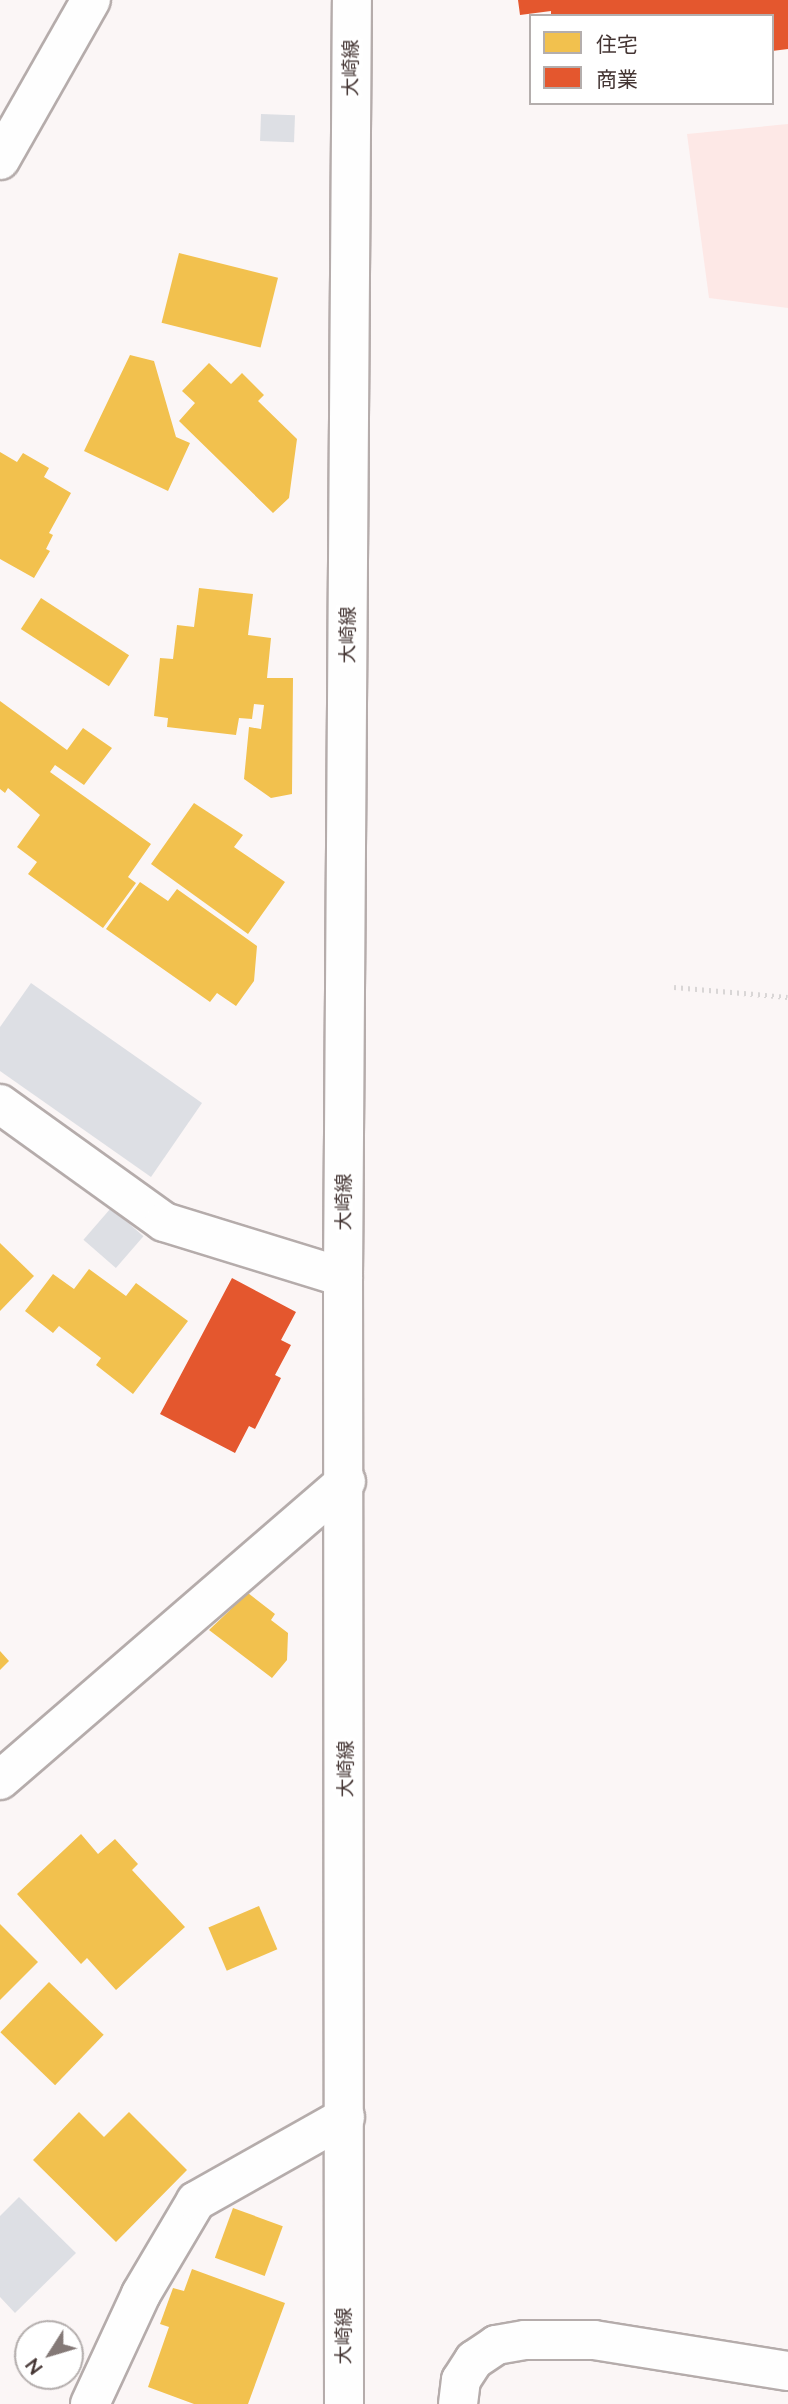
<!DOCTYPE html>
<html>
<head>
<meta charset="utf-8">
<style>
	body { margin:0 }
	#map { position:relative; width:788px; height:2404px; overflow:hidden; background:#fbf6f6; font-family:Mulish,"Noto Sans JP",sans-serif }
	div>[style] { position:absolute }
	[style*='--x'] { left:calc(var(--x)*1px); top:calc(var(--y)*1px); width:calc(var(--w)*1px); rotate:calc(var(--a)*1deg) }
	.green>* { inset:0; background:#fde8e6 }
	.homes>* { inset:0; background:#f2c14e; transform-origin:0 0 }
	.shops>* { inset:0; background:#e4572e }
	.building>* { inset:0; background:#dddfe4; transform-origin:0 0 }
	.path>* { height:4.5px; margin-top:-2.25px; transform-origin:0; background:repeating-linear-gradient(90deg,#d9d6d6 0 2px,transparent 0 7px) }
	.roads { filter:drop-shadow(2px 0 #b5acab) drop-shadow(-2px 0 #b5acab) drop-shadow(0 2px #b5acab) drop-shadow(0 -2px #b5acab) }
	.street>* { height:38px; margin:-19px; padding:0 19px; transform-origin:19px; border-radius:19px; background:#fefefe }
	.secondary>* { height:38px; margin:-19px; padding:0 19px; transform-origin:19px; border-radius:19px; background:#fefefe }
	span { translate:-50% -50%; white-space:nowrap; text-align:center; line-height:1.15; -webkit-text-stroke:7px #fff; paint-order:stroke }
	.street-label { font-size:19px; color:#443533 }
	.legend { position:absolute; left:529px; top:14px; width:245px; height:91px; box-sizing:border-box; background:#fff; border:2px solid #b4aead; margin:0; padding:9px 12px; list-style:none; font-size:21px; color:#443533 }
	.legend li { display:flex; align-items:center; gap:14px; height:35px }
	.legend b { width:35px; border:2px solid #b4aead }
	.north { position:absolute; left:14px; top:2320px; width:70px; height:70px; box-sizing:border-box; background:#fff; border:2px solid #b4aead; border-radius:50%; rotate:233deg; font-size:19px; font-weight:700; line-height:28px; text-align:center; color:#443533 }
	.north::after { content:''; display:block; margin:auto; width:24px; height:32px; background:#847977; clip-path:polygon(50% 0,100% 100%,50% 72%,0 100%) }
</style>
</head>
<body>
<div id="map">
	<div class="green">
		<div style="clip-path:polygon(788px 124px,788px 308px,709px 298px,687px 134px)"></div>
	</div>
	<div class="homes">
		<div style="left:179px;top:253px;width:102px;height:72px;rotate:14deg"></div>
		<div style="clip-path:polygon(130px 355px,154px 361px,176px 437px,190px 443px,168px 491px,84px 451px)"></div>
		<div style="clip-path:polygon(209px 363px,231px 384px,242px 373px,264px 395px,258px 401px,297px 439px,289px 498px,273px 513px,179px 421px,195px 403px,182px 391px)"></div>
		<div style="clip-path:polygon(0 452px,17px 462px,23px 453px,49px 468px,44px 477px,71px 493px,49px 533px,53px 535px,46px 549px,50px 551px,34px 578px,0 559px)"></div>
		<div style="clip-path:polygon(199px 588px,253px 594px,248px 635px,271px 638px,267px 678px,293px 678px,292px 794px,271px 798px,244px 779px,249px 727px,261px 729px,264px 705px,254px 704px,252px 719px,239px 718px,236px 735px,167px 727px,168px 718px,154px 716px,160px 658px,173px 659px,177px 625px,194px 627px)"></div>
		<div style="left:41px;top:598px;width:105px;height:37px;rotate:33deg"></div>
		<div style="clip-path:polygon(0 701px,67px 750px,83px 728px,112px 748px,84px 785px,55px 765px,50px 772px,151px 844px,128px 877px,136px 883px,103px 928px,28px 874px,37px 862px,17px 847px,40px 815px,8px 788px,5px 793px,0 789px)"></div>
		<div style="clip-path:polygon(194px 803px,243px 835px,234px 847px,285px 882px,248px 934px,151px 864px)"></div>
		<div style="clip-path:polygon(140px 882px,168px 901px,177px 889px,257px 946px,254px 981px,236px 1006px,217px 993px,210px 1002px,106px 929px)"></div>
		<div style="clip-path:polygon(0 1243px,34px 1276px,0 1311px)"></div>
		<div style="clip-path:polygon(89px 1269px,126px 1296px,136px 1283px,188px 1321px,133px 1394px,96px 1365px,101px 1358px,59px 1326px,53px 1333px,25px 1311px,53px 1274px,74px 1289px)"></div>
		<div style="clip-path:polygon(248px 1593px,275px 1614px,271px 1620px,288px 1633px,287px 1660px,272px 1678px,209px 1630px)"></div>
		<div style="clip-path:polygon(0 1651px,9px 1661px,0 1670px)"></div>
		<div style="clip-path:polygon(81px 1834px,98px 1854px,115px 1839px,138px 1864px,132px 1870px,185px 1927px,116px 1990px,87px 1958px,81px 1964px,17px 1894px)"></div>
		<div style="left:259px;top:1906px;width:47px;height:55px;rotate:67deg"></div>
		<div style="clip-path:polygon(0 1924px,38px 1962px,0 2000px)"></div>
		<div style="left:49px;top:1982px;width:76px;height:70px;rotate:44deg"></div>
		<div style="clip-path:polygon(79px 2112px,104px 2137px,129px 2112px,187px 2170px,116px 2242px,33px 2160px)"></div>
		<div style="left:233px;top:2208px;width:53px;height:53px;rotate:20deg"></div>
		<div style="clip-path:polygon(192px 2269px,285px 2303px,248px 2404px,194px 2404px,148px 2387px,169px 2327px,160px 2324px,173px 2288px,184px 2291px)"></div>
	</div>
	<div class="shops">
		<div style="clip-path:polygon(518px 0,788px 0,788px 49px,772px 51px,772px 16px,551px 16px,551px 11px,520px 15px)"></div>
		<div style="clip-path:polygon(232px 1278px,296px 1312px,281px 1340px,291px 1345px,275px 1375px,281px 1378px,255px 1429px,249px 1426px,235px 1453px,160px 1414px)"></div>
	</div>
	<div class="building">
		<div style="left:261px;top:114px;width:34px;height:27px;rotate:2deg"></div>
		<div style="clip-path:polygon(31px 983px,202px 1103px,151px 1177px,0 1071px,0 1027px)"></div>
		<div style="left:111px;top:1208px;width:43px;height:42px;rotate:41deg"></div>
		<div style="clip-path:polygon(19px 2197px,76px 2253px,15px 2313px,0 2297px,0 2216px)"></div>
	</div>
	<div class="path">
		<div style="--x:674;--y:987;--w:114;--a:5"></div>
	</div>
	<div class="roads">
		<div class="street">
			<div style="--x:0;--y:1104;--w:202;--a:35.7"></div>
			<div style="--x:164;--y:1222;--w:187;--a:17.1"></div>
			<div style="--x:0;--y:1780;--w:457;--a:-40.8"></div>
			<div style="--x:90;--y:2404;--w:121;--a:-65.1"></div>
			<div style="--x:141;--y:2294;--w:108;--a:-59.4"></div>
			<div style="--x:196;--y:2201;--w:171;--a:-29.4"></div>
			<div style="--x:458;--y:2404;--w:24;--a:-83"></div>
			<div style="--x:461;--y:2380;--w:24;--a:-57"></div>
			<div style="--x:474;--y:2360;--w:27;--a:-34"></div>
			<div style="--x:496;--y:2345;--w:29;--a:-10"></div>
			<div style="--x:525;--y:2340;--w:69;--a:0"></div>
			<div style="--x:594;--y:2340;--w:196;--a:9.1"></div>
		</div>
		<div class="secondary">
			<div style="--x:0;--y:160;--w:184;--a:-60.4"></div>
			<div style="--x:344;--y:2404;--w:1127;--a:-90.05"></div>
			<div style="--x:343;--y:1277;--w:1277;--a:-89.6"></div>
		</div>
	</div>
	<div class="street-label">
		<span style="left:351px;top:68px;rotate:-90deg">大崎線</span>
		<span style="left:348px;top:635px;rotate:-90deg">大崎線</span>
		<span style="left:344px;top:1202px;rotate:-90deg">大崎線</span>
		<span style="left:346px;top:1769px;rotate:-90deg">大崎線</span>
		<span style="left:344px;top:2336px;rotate:-90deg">大崎線</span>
	</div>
	<ul class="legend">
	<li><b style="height:19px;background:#f2c14e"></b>住宅</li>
	<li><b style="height:19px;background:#e4572e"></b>商業</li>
	</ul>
	<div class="north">N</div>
</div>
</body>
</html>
